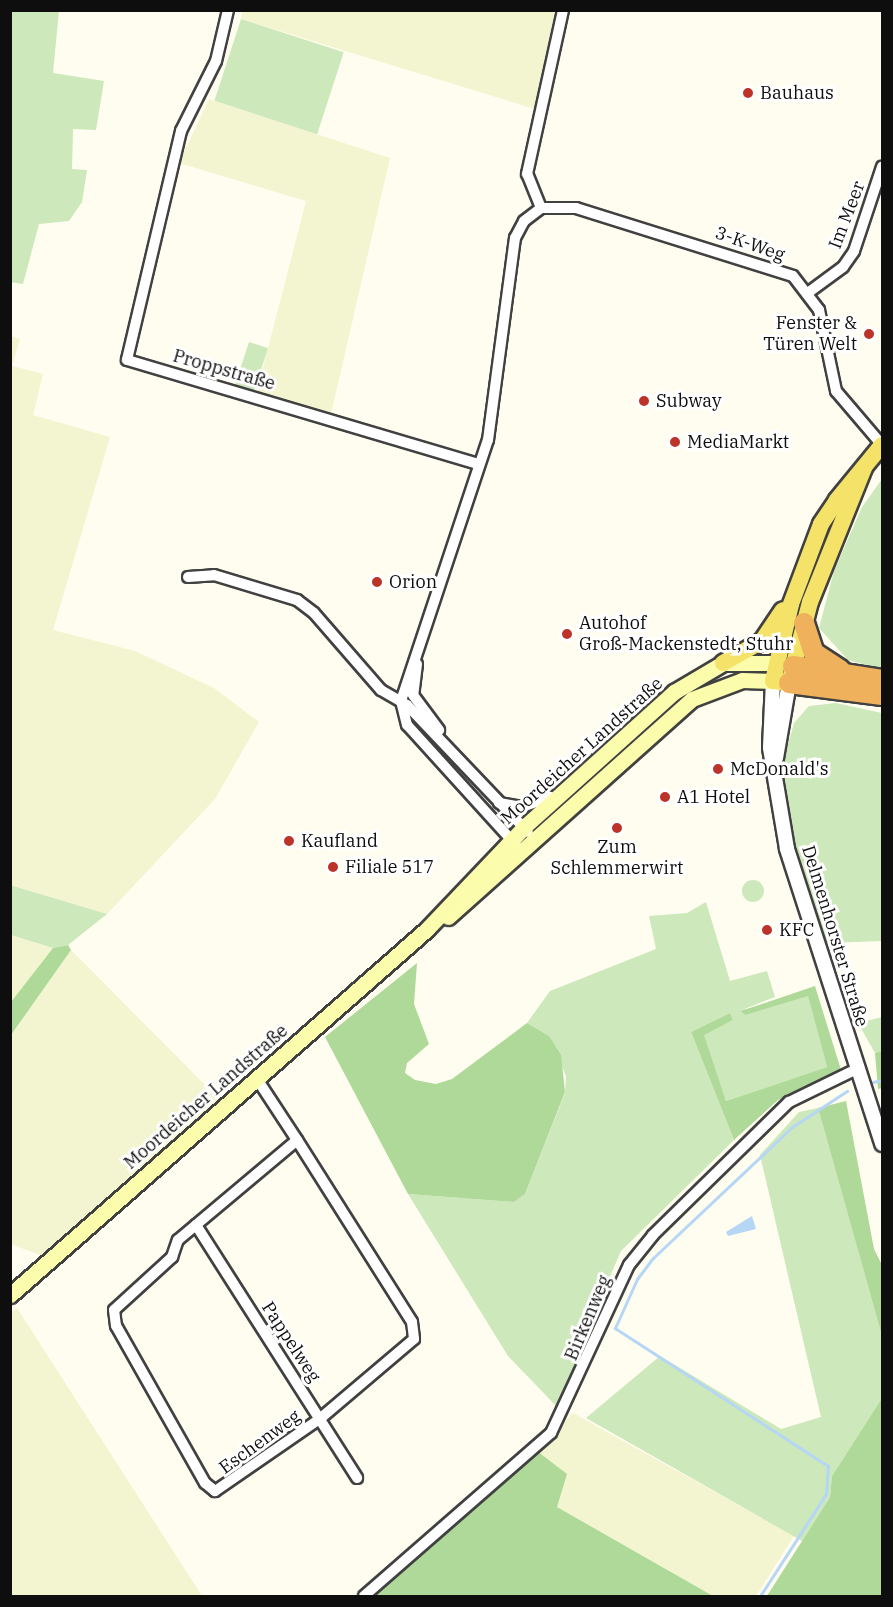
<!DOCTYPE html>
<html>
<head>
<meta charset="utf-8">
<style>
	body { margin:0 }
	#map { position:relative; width:893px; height:1607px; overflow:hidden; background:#fffdef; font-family:"IBM Plex Serif",serif }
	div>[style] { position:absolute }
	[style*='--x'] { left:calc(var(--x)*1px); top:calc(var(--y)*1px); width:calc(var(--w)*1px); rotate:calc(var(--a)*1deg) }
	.farmland>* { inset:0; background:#f3f4d0 }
	.green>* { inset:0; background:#cde8ba; transform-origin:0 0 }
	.round { border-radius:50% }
	.forest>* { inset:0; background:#afd999 }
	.water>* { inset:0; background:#b5d6f5 }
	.stream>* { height:3px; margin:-1.5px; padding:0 1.5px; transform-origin:1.5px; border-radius:1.5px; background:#b5d6f5 }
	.roads { filter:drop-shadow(2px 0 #414141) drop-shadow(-2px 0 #414141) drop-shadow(0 2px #414141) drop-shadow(0 -2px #414141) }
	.minor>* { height:10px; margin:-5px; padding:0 5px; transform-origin:5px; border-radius:5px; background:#fff }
	.tertiary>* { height:14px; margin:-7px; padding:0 7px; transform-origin:7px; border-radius:7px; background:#fff }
	.secondary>* { height:15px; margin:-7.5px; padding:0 7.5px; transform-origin:7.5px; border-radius:7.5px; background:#fcfdac }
	.primary>* { height:16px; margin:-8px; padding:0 8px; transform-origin:8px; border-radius:8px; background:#f5e369 }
	.motorway>* { height:20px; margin:-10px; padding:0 10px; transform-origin:10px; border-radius:10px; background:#f0b15c }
	.dots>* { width:16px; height:16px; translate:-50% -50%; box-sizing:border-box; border:3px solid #fff; border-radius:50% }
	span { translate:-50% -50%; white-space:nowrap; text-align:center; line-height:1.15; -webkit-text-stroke:6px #fff; paint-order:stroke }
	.poi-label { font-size:18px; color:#0e0e0e }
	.left { translate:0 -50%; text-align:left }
	.right { translate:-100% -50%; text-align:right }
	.street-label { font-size:18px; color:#0e0e0e }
	.frame { position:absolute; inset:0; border:12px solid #0e0e0e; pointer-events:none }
</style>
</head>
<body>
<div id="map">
	<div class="farmland">
		<div style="clip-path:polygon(242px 11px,242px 10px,555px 11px,535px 109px,241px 19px)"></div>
		<div style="clip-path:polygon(209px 99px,390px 158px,331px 414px,257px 391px,306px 201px,179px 163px)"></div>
		<div style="clip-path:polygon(11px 336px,20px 339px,12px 366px,43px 374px,33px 415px,110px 437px,53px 630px,135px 651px,214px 688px,259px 722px,215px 799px,107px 914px,11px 885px)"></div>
		<div style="clip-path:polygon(11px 935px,53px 948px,11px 1002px)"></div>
		<div style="clip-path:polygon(71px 950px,223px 1103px,45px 1257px,11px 1244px,11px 1035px)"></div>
		<div style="clip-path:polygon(17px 1308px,202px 1596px,11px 1596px,10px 1313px)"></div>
		<div style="clip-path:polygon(573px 1413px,794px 1536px,756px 1596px,713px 1596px,557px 1507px,537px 1451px)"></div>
	</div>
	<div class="green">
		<div style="clip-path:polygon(10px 11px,59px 11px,53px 73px,104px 81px,96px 130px,73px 129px,72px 169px,87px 170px,82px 202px,69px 221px,39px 224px,23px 284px,10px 282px)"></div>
		<div style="left:241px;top:19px;width:108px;height:86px;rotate:18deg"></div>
		<div style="left:249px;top:342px;width:20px;height:45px;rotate:18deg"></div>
		<div style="clip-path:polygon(882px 479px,882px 669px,848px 660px,819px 628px,834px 571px,862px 507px)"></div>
		<div style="clip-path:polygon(836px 703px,882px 713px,882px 941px,827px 943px,793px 848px,783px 762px,794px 723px,809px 706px)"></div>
		<div class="round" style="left:742px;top:880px;width:22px;height:22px"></div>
		<div style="clip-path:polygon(10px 885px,107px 914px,68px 945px,53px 948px,11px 935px)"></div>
		<div style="clip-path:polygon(706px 902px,730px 981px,767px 971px,775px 997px,742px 1010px,808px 995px,827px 1067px,726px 1101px,703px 1034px,733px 1020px,730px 1013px,691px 1032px,734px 1140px,621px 1251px,602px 1295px,604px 1317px,560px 1410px,508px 1356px,408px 1194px,514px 1202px,525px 1194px,565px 1093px,566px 1076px,549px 1036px,527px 1023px,550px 991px,656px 949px,649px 916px,687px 913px)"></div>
		<div style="clip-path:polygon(882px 1017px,882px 1051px,875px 1053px,858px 1023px)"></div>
		<div style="clip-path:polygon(818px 1108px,882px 1336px,882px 1398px,832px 1476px,830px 1497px,802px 1541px,586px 1418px,660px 1356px,781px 1429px,821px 1417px,760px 1155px,799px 1112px)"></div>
	</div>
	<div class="forest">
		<div style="clip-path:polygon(68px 945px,71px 950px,11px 1035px,11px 1002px,53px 948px)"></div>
		<div style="clip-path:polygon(417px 963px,414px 1004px,429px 1044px,407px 1063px,405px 1073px,415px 1080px,436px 1084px,452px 1079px,527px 1023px,549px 1036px,561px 1055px,565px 1092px,525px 1194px,514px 1202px,408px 1194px,325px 1037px)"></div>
		<div style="clip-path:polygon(815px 986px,841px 1070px,778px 1100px,734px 1140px,691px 1032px,730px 1013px,733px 1020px,704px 1035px,726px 1101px,827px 1067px,808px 996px,745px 1015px,741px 1011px)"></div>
		<div style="clip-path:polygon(882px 1051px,882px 1088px,878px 1089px,875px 1053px)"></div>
		<div style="clip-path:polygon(846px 1101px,874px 1249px,882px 1265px,882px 1336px,818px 1108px)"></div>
		<div style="clip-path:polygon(882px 1398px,882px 1596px,767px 1596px,830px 1497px,832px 1476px)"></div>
		<div style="clip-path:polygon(537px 1451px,567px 1474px,557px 1507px,713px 1596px,374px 1596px)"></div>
	</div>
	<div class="water">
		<div style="clip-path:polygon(752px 1216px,756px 1229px,728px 1236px,726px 1232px)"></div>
	</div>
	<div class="stream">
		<div style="--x:873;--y:1082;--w:9;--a:-13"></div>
		<div style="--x:760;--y:1596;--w:121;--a:-57.1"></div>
		<div style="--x:826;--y:1494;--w:28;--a:-86"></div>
		<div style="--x:828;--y:1466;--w:254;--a:-147.1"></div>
		<div style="--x:615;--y:1328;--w:54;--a:-65.8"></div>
		<div style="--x:637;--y:1279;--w:26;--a:-53"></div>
		<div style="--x:653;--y:1258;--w:191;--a:-43.3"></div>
		<div style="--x:792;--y:1127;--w:66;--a:-33.2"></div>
	</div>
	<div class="roads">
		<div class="minor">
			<div style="--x:228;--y:10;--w:52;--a:103.2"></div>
			<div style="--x:216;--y:61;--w:78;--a:116.6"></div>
			<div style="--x:181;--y:131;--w:235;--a:103.3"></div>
			<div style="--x:127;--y:360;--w:366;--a:16.5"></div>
			<div style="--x:541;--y:208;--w:35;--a:0"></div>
			<div style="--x:576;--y:208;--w:227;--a:17.4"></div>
			<div style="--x:793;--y:276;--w:43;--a:52.6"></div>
			<div style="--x:819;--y:310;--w:83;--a:78.1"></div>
			<div style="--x:836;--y:391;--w:71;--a:49.6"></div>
			<div style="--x:809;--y:292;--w:42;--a:-36.3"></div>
			<div style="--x:843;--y:267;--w:19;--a:-55"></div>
			<div style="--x:854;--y:251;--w:89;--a:-71.6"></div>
			<div style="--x:188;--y:577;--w:26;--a:-4"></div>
			<div style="--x:214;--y:575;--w:87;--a:16.8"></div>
			<div style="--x:297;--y:600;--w:21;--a:37"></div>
			<div style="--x:314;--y:613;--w:102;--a:49"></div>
			<div style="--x:381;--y:690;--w:30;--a:30"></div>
			<div style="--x:407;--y:705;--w:175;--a:46.4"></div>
			<div style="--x:417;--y:664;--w:31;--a:97"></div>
			<div style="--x:413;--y:695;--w:44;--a:53.4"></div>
			<div style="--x:499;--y:803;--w:23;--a:10"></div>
			<div style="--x:522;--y:807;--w:30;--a:-20"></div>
			<div style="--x:516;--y:845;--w:162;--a:-132.2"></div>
			<div style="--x:407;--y:725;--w:25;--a:-104"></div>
			<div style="--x:401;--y:701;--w:275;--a:-71.6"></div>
			<div style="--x:488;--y:440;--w:204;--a:-82.4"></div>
			<div style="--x:515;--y:238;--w:19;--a:-62"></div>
			<div style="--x:524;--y:221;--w:21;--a:-37"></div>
			<div style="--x:541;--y:208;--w:37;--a:-112"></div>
			<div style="--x:527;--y:174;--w:168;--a:-77.6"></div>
			<div style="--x:257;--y:1079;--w:73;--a:56.7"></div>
			<div style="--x:297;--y:1140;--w:215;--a:57.7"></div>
			<div style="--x:412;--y:1322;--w:17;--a:83"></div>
			<div style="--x:414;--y:1339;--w:122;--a:139.7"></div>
			<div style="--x:321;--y:1418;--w:129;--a:145.4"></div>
			<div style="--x:215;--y:1491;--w:13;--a:-141"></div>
			<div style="--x:205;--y:1483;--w:180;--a:-119.5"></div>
			<div style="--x:116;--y:1326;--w:16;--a:-97"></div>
			<div style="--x:114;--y:1310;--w:79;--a:-42.4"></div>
			<div style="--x:172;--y:1257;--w:18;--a:-71"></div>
			<div style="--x:178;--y:1240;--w:155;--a:-40"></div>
			<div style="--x:196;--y:1225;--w:300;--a:57.5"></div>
			<div style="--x:364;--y:1596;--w:248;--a:-41.1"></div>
			<div style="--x:551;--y:1433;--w:185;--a:-65.1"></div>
			<div style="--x:629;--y:1265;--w:38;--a:-51"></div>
			<div style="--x:653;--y:1235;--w:190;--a:-44.4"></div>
			<div style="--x:789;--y:1102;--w:76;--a:-25.9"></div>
		</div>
		<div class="tertiary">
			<div style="--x:773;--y:681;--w:67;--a:92.6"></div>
			<div style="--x:770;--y:748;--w:102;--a:80.4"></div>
			<div style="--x:787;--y:849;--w:310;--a:72.1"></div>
			<div style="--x:776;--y:758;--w:76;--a:-80.2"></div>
		</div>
		<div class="secondary">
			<div style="--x:448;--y:917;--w:327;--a:-41.8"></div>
			<div style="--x:692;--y:699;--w:53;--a:-20.8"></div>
			<div style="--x:742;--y:680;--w:31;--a:2"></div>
			<div style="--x:10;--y:1295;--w:555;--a:-41.27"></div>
			<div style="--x:427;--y:929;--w:141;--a:-46.4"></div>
			<div style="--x:524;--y:827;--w:202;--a:-42"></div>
			<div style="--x:674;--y:692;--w:57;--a:-30.6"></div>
			<div style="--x:723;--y:663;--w:53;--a:0"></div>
		</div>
		<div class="primary">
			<div style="--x:864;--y:468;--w:144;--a:111.9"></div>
			<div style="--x:810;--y:602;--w:84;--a:104.5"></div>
			<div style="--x:789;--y:683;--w:16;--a:-173"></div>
			<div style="--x:773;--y:681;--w:79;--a:-76.8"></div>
			<div style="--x:791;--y:604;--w:85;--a:-69.4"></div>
			<div style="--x:821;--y:524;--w:29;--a:-56"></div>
			<div style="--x:837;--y:500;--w:71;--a:-50.7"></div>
			<div style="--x:723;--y:663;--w:45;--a:-29.4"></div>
			<div style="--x:762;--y:641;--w:37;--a:-56"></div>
		</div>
		<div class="motorway">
			<div style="--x:804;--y:623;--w:32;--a:72"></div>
			<div style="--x:814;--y:653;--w:31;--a:33"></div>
			<div style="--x:793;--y:666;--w:90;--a:8.9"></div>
			<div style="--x:789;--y:683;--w:94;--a:7.4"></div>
		</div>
	</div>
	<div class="dots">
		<div style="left:748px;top:93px;background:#bb3329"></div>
		<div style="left:869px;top:334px;background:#bb3329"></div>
		<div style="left:644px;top:401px;background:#bb3329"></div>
		<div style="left:675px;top:442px;background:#bb3329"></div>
		<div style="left:377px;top:582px;background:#bb3329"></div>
		<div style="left:567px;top:634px;background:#bb3329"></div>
		<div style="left:718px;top:769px;background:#bb3329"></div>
		<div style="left:665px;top:797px;background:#bb3329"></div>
		<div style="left:617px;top:828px;background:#bb3329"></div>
		<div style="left:289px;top:841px;background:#bb3329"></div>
		<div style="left:333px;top:867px;background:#bb3329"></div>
		<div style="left:767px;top:930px;background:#bb3329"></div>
	</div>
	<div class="poi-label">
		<span class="left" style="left:760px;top:93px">Bauhaus</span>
		<span class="right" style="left:857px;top:334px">Fenster &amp;<br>Türen Welt</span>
		<span class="left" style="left:656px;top:401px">Subway</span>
		<span class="left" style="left:687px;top:442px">MediaMarkt</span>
		<span class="left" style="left:389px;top:582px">Orion</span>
		<span class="left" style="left:579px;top:634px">Autohof<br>Groß-Mackenstedt, Stuhr</span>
		<span class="left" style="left:730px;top:769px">McDonald's</span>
		<span class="left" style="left:677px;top:797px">A1 Hotel</span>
		<span class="left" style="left:301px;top:841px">Kaufland</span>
		<span style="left:617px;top:858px">Zum<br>Schlemmerwirt</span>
		<span class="left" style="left:345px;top:867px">Filiale 517</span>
		<span class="left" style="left:779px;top:930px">KFC</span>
	</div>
	<div class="street-label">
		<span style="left:847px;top:215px;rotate:-69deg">Im Meer</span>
		<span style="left:750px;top:244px;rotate:19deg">3-K-Weg</span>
		<span style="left:224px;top:370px;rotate:16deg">Proppstraße</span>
		<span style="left:582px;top:751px;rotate:-42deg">Moordeicher Landstraße</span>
		<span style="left:835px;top:936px;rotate:73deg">Delmenhorster Straße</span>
		<span style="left:206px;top:1097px;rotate:-41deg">Moordeicher Landstraße</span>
		<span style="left:588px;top:1318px;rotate:-67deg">Birkenweg</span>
		<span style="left:291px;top:1342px;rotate:57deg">Pappelweg</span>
		<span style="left:260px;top:1442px;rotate:-36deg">Eschenweg</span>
	</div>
	<div class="frame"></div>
</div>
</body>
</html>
